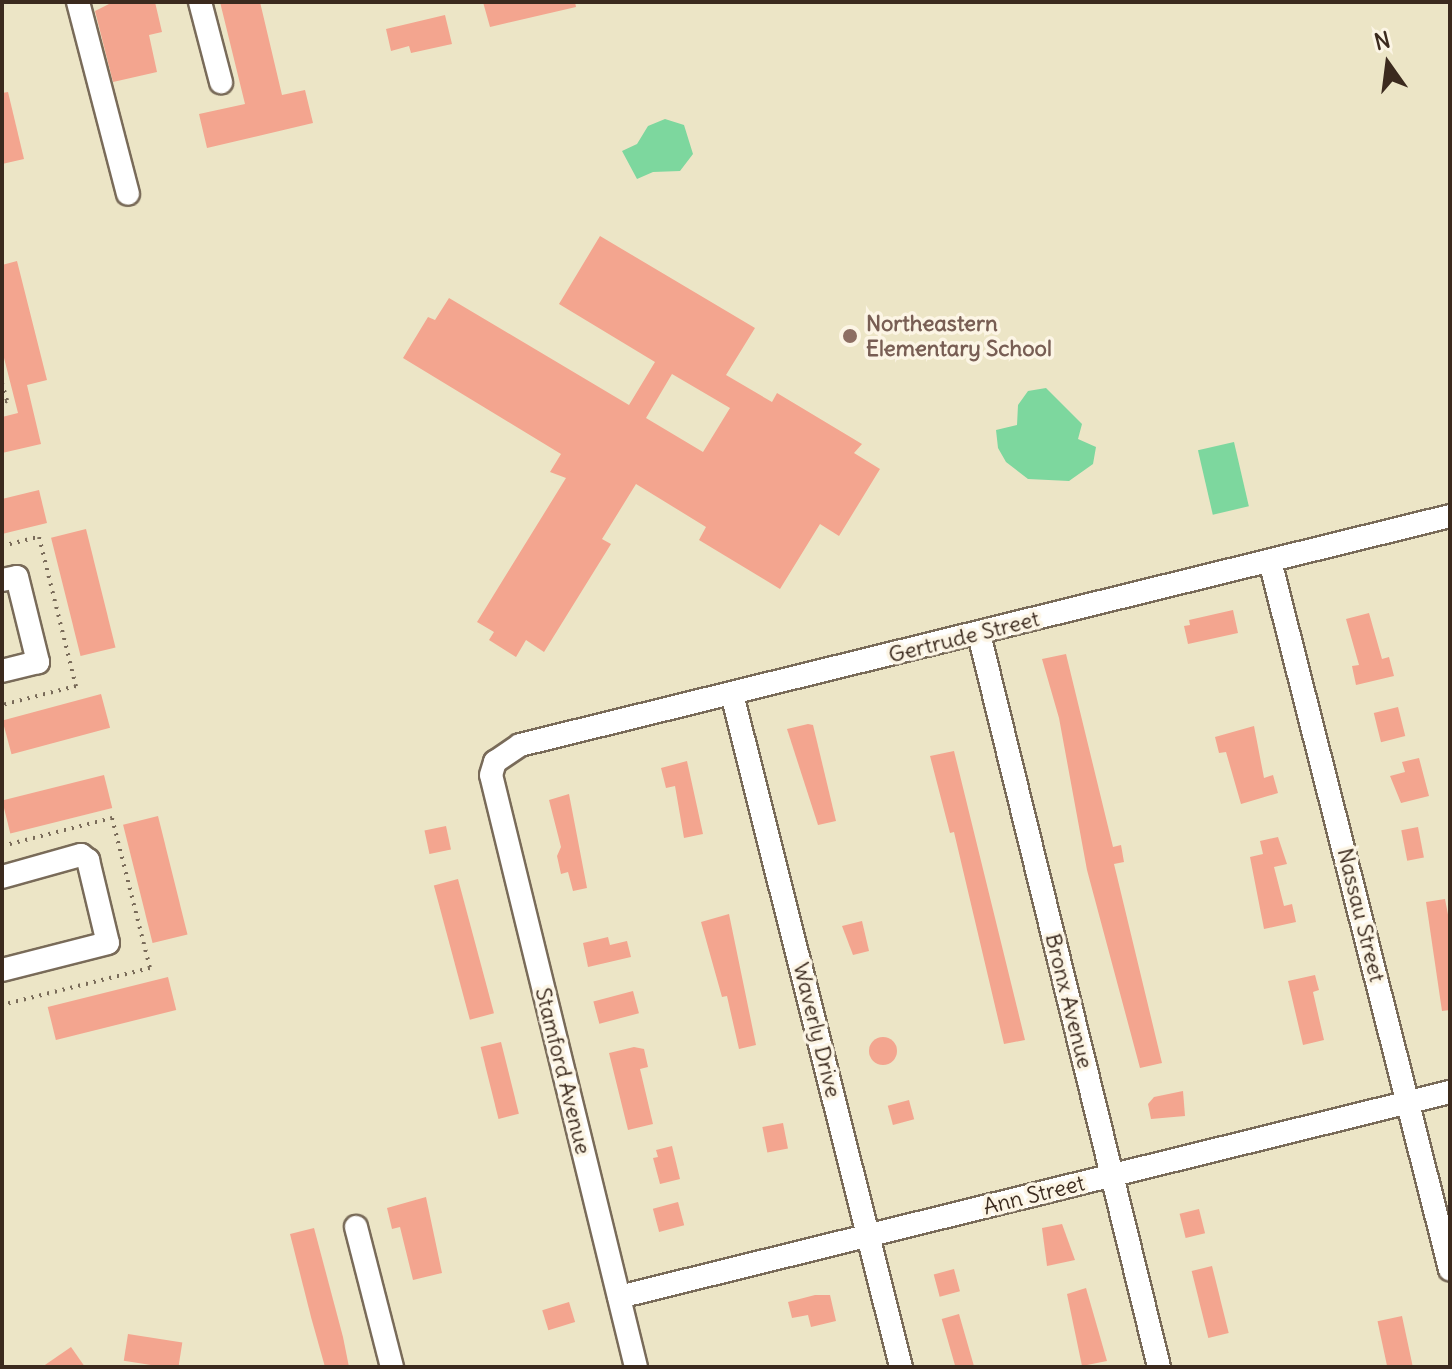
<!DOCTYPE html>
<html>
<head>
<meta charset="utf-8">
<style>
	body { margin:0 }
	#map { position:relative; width:1452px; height:1369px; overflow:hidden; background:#ece5c6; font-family:Delius,sans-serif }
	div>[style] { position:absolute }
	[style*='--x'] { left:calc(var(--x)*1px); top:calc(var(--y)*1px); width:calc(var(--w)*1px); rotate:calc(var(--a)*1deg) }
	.green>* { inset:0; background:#7dd79e; transform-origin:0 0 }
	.building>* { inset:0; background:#f3a58f; transform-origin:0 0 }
	.round { border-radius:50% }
	.path>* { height:4px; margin-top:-2px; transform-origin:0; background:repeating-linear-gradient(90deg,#796b59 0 2px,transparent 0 8px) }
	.roads { filter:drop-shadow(2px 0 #796b59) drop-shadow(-2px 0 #796b59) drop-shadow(0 2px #796b59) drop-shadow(0 -2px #796b59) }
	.minor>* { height:22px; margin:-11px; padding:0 11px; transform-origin:11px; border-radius:11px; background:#fff }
	.dots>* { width:22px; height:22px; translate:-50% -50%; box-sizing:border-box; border:4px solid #fcf5e5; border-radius:50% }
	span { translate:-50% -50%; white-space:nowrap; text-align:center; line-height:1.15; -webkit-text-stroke:7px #fcf5e5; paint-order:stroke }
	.education-label { font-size:22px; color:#785e54; font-weight:700 }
	.left { translate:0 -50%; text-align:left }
	.street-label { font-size:22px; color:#3b2a1e }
	.frame { position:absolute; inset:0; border:4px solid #3b2a1e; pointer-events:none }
	.north { position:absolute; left:1348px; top:24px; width:80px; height:80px; -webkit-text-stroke:6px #fcf5e5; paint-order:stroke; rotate:346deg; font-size:22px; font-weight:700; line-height:32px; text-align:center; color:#3b2a1e }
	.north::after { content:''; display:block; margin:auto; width:28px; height:36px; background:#3b2a1e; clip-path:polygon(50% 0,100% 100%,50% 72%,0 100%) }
</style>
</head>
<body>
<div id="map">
	<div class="green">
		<div style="clip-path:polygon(665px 119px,684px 125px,693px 154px,680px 171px,653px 172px,637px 179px,622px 151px,637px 144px,648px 126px)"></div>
		<div style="clip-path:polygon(1046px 388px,1082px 424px,1078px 439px,1096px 447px,1093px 464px,1069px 481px,1028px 479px,1006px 462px,998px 448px,996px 430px,1017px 425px,1018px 405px,1028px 391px)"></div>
		<div style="left:1234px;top:442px;width:66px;height:37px;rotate:77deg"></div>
	</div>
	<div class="building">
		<div style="clip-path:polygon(113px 2px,155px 2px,162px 32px,149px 35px,157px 72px,113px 82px,95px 11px)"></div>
		<div style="clip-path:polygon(220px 2px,260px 2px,282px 95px,305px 90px,313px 123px,207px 148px,199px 114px,245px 104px)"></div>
		<div style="clip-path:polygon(483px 2px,575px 2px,576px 7px,490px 27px)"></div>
		<div style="clip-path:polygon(445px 15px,452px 44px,411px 53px,409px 46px,391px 51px,386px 29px)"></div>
		<div style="clip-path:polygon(8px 92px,24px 159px,2px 164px,2px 93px)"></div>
		<div style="clip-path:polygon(evenodd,600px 236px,755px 328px,726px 375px,772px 402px,777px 393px,862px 444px,854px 453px,880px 469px,839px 536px,820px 524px,780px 589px,699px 540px,706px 527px,636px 484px,602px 539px,611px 544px,544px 652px,526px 640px,516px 657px,489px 640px,494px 632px,477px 622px,566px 478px,550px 472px,561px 454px,403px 358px,428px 317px,435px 320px,449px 298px,629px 405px,655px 362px,559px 304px,600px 236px,672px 374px,730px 408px,703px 452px,646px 418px,672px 374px)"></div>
		<div style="clip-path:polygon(17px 261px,47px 380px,27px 385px,41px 444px,2px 453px,2px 417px,18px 413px,2px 350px,2px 265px)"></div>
		<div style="clip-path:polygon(39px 490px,47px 523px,2px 534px,2px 499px)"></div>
		<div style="left:86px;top:529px;width:122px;height:36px;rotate:76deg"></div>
		<div style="clip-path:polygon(1233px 610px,1238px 633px,1188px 644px,1184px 626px,1190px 625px,1189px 620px)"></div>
		<div style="clip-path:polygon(1369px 613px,1382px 659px,1389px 657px,1394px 676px,1356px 685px,1352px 666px,1359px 665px,1346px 619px)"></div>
		<div style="clip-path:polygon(1066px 654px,1113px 847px,1121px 845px,1124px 862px,1114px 864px,1162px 1063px,1140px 1068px,1087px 870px,1059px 718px,1042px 659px)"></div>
		<div style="left:101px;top:694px;width:35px;height:102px;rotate:75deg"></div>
		<div style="left:1398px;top:707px;width:30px;height:25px;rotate:76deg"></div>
		<div style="clip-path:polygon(808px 724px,813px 725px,836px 821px,818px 825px,787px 729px)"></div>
		<div style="clip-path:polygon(1254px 726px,1264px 778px,1273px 775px,1278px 793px,1241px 804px,1226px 752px,1219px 753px,1215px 737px)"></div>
		<div style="clip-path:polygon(954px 751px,1025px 1040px,1004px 1044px,954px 832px,950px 833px,930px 756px)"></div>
		<div style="clip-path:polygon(1419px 758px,1429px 796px,1401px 803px,1390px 776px,1405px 772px,1402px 762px)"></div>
		<div style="clip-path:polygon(687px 761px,703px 834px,684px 838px,675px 786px,666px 788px,661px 768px)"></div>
		<div style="left:104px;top:775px;width:34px;height:105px;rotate:76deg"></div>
		<div style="clip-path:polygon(569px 794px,587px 888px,573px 891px,568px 872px,561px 874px,557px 856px,561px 847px,549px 800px)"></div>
		<div style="left:158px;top:816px;width:122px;height:36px;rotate:76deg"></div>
		<div style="left:446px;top:826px;width:24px;height:22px;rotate:78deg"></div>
		<div style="left:1418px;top:827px;width:31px;height:17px;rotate:79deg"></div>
		<div style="clip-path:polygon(1278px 837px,1287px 864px,1274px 867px,1284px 906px,1292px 904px,1296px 922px,1264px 929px,1250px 857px,1263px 854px,1260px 841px)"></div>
		<div style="left:458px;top:879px;width:139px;height:25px;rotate:75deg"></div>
		<div style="clip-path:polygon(1445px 899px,1450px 925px,1450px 1010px,1442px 1011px,1426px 902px)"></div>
		<div style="clip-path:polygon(729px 914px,756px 1045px,739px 1049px,727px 996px,722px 997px,701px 922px)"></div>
		<div style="clip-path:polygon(862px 921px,869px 951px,853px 955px,842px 926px)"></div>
		<div style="clip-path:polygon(608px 937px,610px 945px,627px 941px,631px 957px,588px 967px,583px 943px)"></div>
		<div style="clip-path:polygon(1315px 975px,1319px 990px,1313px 992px,1324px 1040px,1303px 1045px,1288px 981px)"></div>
		<div style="left:168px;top:977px;width:34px;height:124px;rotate:76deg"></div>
		<div style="left:633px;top:991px;width:23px;height:41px;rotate:75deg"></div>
		<div class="round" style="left:869px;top:1037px;width:28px;height:28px"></div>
		<div style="left:501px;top:1042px;width:74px;height:21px;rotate:76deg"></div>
		<div style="clip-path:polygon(634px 1047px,644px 1049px,648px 1067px,640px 1069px,653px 1124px,628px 1130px,609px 1053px)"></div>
		<div style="clip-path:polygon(1183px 1091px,1185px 1116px,1151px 1119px,1148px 1104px,1154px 1097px)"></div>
		<div style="left:909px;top:1100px;width:20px;height:22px;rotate:75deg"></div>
		<div style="left:783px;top:1123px;width:26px;height:21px;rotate:79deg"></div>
		<div style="clip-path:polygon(672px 1146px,680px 1179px,660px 1184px,653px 1158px,658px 1157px,656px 1150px)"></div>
		<div style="clip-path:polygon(426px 1197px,442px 1273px,413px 1280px,400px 1227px,392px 1229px,387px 1208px)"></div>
		<div style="left:678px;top:1202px;width:24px;height:26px;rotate:75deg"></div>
		<div style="left:1199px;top:1209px;width:25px;height:20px;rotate:76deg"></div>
		<div style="clip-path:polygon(1062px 1224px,1075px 1260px,1047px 1266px,1042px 1228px)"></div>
		<div style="clip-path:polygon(314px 1228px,343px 1337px,349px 1367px,325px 1367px,311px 1317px,290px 1234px)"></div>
		<div style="left:1212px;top:1266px;width:69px;height:21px;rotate:76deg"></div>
		<div style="left:954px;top:1269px;width:23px;height:21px;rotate:75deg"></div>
		<div style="clip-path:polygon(1086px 1288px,1107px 1361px,1082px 1366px,1067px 1294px)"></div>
		<div style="clip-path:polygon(815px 1295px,830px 1295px,836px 1321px,811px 1327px,808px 1315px,792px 1318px,788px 1302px)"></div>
		<div style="left:569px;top:1302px;width:21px;height:28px;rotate:73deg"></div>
		<div style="left:959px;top:1314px;width:55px;height:18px;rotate:74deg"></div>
		<div style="left:1402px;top:1316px;width:52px;height:25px;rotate:78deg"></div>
		<div style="left:128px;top:1334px;width:55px;height:27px;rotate:9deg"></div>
		<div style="clip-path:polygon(71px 1347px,85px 1367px,42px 1367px)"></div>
	</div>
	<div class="path">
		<div style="--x:2;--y:383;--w:19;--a:74"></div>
		<div style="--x:7;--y:401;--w:5;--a:158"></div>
		<div style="--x:2;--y:546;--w:38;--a:-14"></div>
		<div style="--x:39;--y:537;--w:154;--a:76.1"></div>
		<div style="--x:76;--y:686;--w:76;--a:165.6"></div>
		<div style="--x:2;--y:846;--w:114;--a:-14.3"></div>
		<div style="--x:112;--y:818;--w:155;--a:75.8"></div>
		<div style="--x:150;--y:968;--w:153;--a:166"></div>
	</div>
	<div class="roads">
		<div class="minor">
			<div style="--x:78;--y:2;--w:198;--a:75.4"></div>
			<div style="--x:200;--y:2;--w:83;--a:75.3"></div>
			<div style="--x:1270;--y:561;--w:731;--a:75.74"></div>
			<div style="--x:2;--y:580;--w:15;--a:-11"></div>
			<div style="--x:17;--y:577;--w:88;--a:76.1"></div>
			<div style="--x:38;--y:662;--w:37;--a:166"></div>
			<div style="--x:979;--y:634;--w:755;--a:76.2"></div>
			<div style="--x:732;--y:694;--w:694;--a:75.9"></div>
			<div style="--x:2;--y:877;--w:82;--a:-15.6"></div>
			<div style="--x:81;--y:855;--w:9;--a:36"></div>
			<div style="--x:88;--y:860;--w:85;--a:76.5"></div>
			<div style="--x:108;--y:943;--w:109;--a:165.7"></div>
			<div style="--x:356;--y:1227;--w:145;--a:75.6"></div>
			<div style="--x:619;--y:1297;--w:856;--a:-13.86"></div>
			<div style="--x:636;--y:1367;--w:609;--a:-103.76"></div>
			<div style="--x:491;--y:775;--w:14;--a:-73"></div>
			<div style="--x:495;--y:762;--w:30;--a:-34"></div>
			<div style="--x:520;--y:745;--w:958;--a:-13.83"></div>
		</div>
	</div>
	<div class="dots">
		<div style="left:850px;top:336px;background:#8d6e63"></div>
	</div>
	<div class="education-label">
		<span class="left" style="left:866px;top:336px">Northeastern<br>Elementary School</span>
	</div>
	<div class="street-label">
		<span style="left:964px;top:637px;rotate:-14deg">Gertrude Street</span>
		<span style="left:1361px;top:915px;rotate:76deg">Nassau Street</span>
		<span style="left:1069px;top:1001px;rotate:76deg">Bronx Avenue</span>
		<span style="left:817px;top:1030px;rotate:76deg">Waverly Drive</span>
		<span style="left:563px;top:1071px;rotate:76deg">Stamford Avenue</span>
		<span style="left:1034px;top:1195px;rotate:-14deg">Ann Street</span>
	</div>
	<div class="frame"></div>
	<div class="north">N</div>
</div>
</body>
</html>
